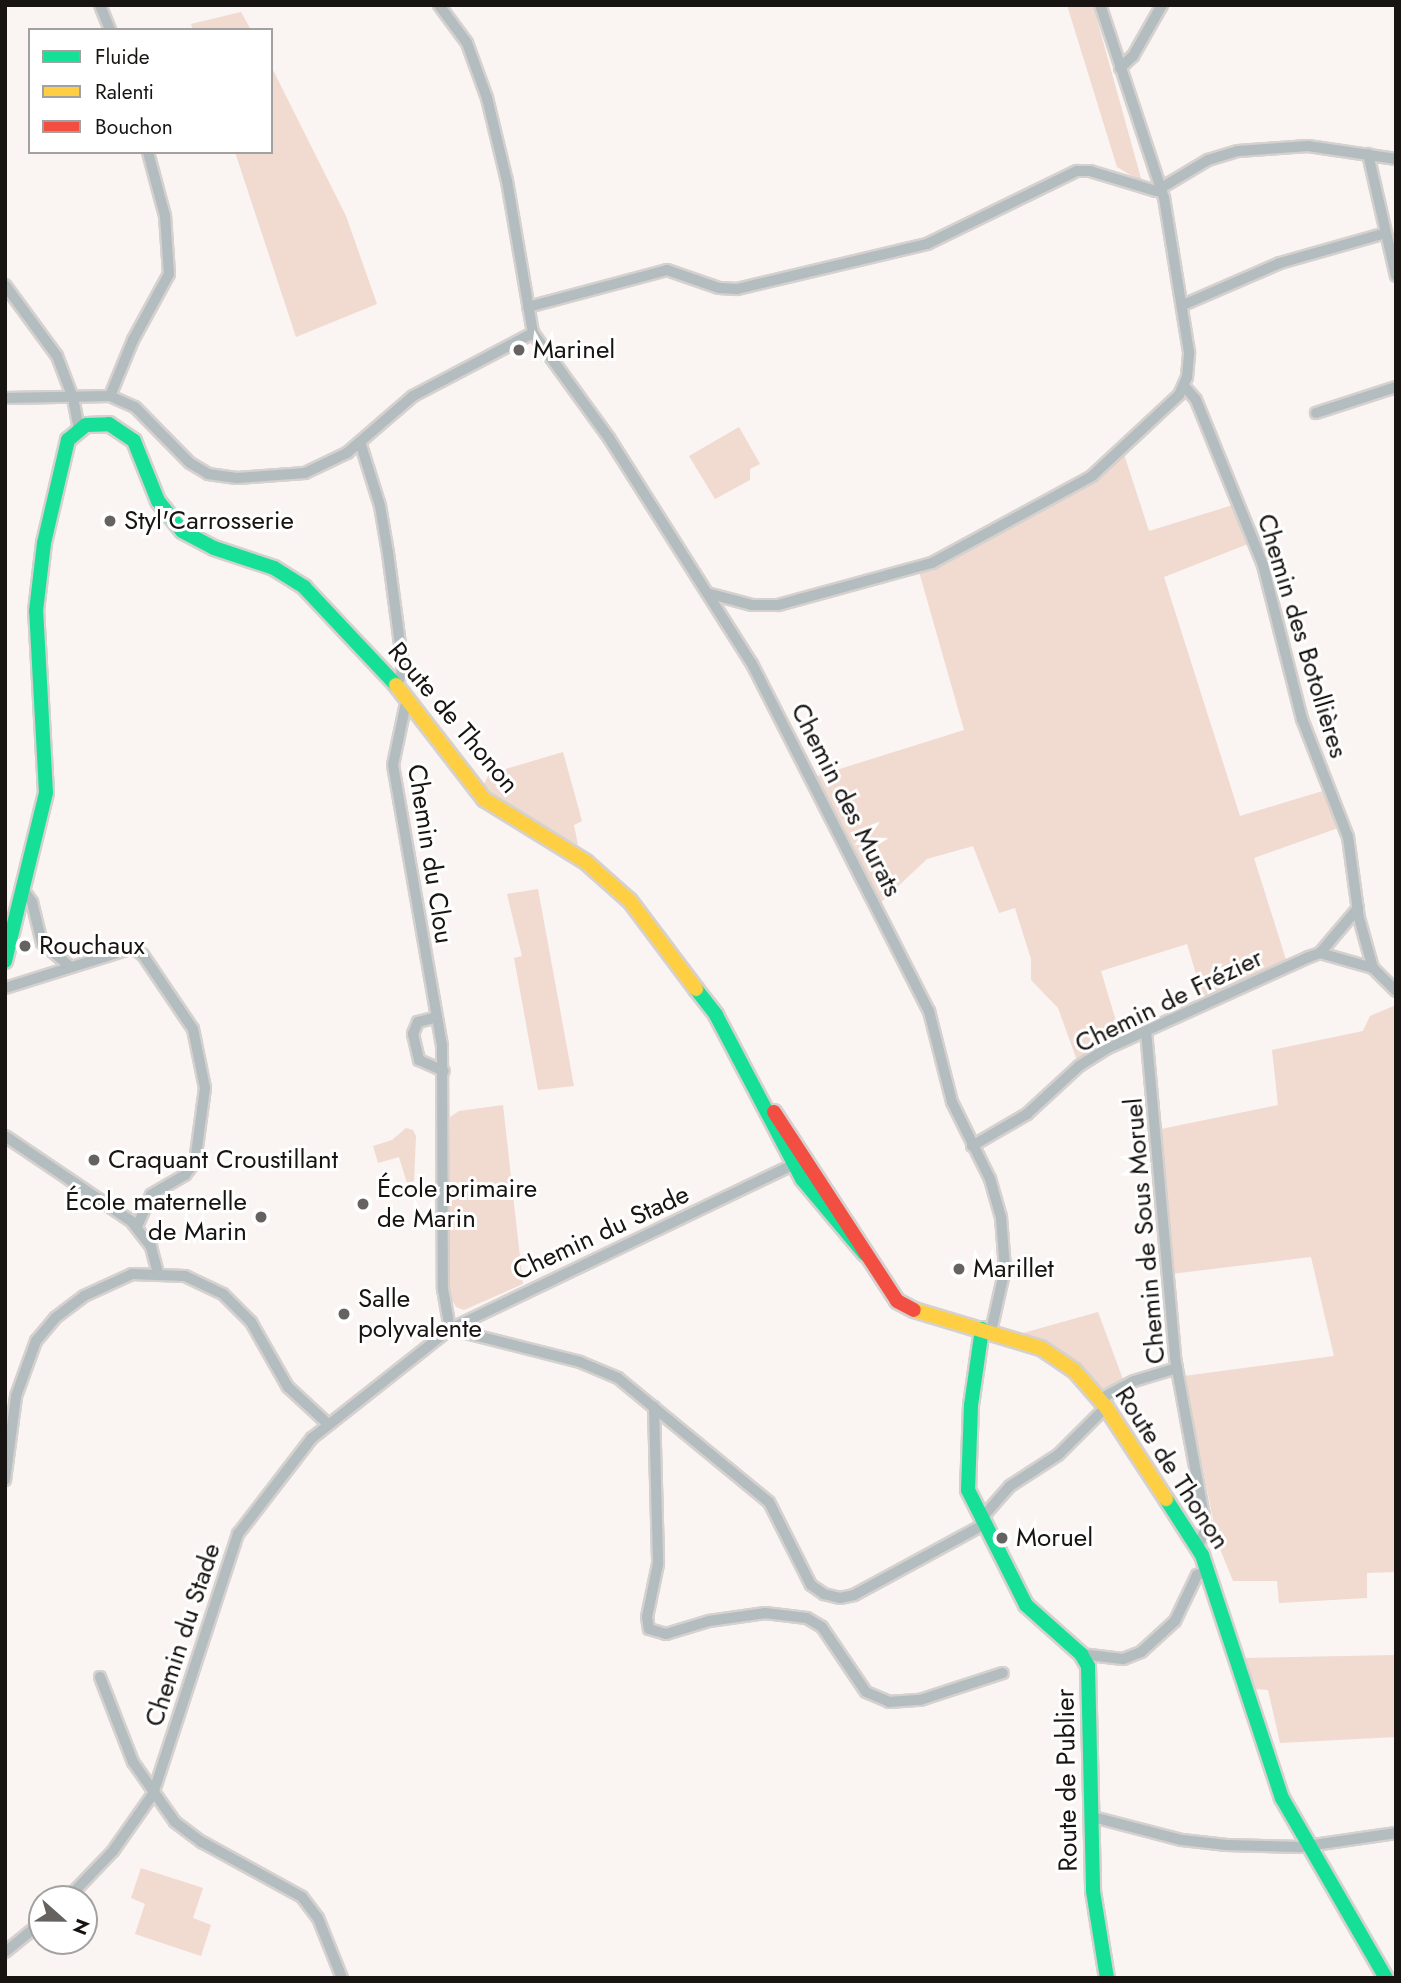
<!DOCTYPE html>
<html>
<head>
<meta charset="utf-8">
<style>
	body { margin:0 }
	#map { position:relative; width:1401px; height:1983px; overflow:hidden; background:#faf4f2; font-family:Jost,sans-serif }
	div>[style] { position:absolute }
	[style*='--x'] { left:calc(var(--x)*1px); top:calc(var(--y)*1px); width:calc(var(--w)*1px); rotate:calc(var(--a)*1deg) }
	.green>* { inset:0; background:#f1dacf }
	.roads { filter:drop-shadow(2px 0 #d5d1cf) drop-shadow(-2px 0 #d5d1cf) drop-shadow(0 2px #d5d1cf) drop-shadow(0 -2px #d5d1cf) }
	.street>* { height:10px; margin:-5px; padding:0 5px; transform-origin:5px; border-radius:5px; background:#b3bcbe }
	.fast>* { height:14px; margin:-7px; padding:0 7px; transform-origin:7px; border-radius:7px; background:#16e098 }
	.slow>* { height:14px; margin:-7px; padding:0 7px; transform-origin:7px; border-radius:7px; background:#ffcf43 }
	.jam>* { height:14px; margin:-7px; padding:0 7px; transform-origin:7px; border-radius:7px; background:#f24e42 }
	.dots>* { width:19px; height:19px; translate:-50% -50%; box-sizing:border-box; border:4px solid #fff; border-radius:50% }
	span { translate:-50% -50%; white-space:nowrap; text-align:center; line-height:1.15; -webkit-text-stroke:6px #fff; paint-order:stroke }
	.poi-label { font-size:26px; color:#171412 }
	.left { translate:0 -50%; text-align:left }
	.right { translate:-100% -50%; text-align:right }
	.street-label { font-size:26px; color:#171412 }
	.frame { position:absolute; inset:0; border:7px solid #171412; pointer-events:none }
	.legend { position:absolute; left:28px; top:28px; width:245px; height:126px; box-sizing:border-box; background:#fff; border:2px solid #a2a1a0; margin:0; padding:9px 12px; list-style:none; font-size:21px; color:#171412 }
	.legend li { display:flex; align-items:center; gap:14px; height:35px }
	.legend b { width:35px; border:2px solid #a2a1a0 }
	.north { position:absolute; left:28px; top:1885px; width:70px; height:70px; box-sizing:border-box; background:#fff; border:2px solid #a2a1a0; border-radius:50%; rotate:111deg; font-size:19px; font-weight:700; line-height:28px; text-align:center; color:#171412 }
	.north::after { content:''; display:block; margin:auto; width:24px; height:32px; background:#666260; clip-path:polygon(50% 0,100% 100%,50% 72%,0 100%) }
</style>
</head>
<body>
<div id="map">
	<div class="green">
		<div style="clip-path:polygon(1067px 5px,1093px 5px,1142px 182px,1117px 167px)"></div>
		<div style="clip-path:polygon(241px 12px,251px 30px,193px 30px,191px 24px)"></div>
		<div style="clip-path:polygon(271px 66px,346px 216px,377px 304px,296px 337px,235px 152px,271px 152px)"></div>
		<div style="clip-path:polygon(739px 427px,760px 464px,750px 469px,750px 480px,715px 499px,689px 456px)"></div>
		<div style="clip-path:polygon(1123px 451px,1149px 531px,1233px 505px,1248px 544px,1164px 577px,1240px 816px,1329px 789px,1344px 826px,1254px 858px,1288px 966px,1205px 1004px,1187px 944px,1101px 971px,1122px 1041px,1079px 1066px,1058px 1008px,1031px 980px,1031px 959px,1015px 908px,999px 913px,973px 846px,927px 859px,877px 906px,811px 778px,964px 730px,918px 568px,1080px 484px)"></div>
		<div style="clip-path:polygon(563px 752px,582px 821px,574px 825px,578px 845px,503px 804px,484px 784px,489px 774px)"></div>
		<div style="clip-path:polygon(538px 889px,574px 1086px,538px 1090px,514px 958px,522px 956px,507px 894px)"></div>
		<div style="clip-path:polygon(1396px 1005px,1396px 1572px,1367px 1573px,1367px 1598px,1279px 1603px,1277px 1581px,1233px 1581px,1218px 1544px,1184px 1376px,1334px 1356px,1311px 1257px,1171px 1274px,1161px 1129px,1278px 1105px,1272px 1050px,1363px 1031px,1370px 1016px)"></div>
		<div style="clip-path:polygon(503px 1105px,523px 1284px,464px 1310px,456px 1307px,448px 1293px,450px 1117px,459px 1111px)"></div>
		<div style="clip-path:polygon(406px 1128px,413px 1130px,416px 1136px,414px 1181px,407px 1183px,399px 1157px,378px 1163px,373px 1146px,392px 1140px)"></div>
		<div style="clip-path:polygon(1098px 1312px,1124px 1382px,1104px 1391px,1072px 1358px,1023px 1333px)"></div>
		<div style="clip-path:polygon(1396px 1655px,1396px 1737px,1280px 1743px,1268px 1690px,1254px 1689px,1245px 1658px)"></div>
		<div style="clip-path:polygon(141px 1868px,203px 1888px,193px 1918px,211px 1925px,201px 1956px,135px 1934px,145px 1904px,131px 1898px)"></div>
	</div>
	<div class="roads">
		<div class="street">
			<div style="--x:100;--y:5;--w:27;--a:68"></div>
			<div style="--x:439;--y:5;--w:47;--a:53.6"></div>
			<div style="--x:467;--y:43;--w:59;--a:70"></div>
			<div style="--x:487;--y:98;--w:85;--a:76.5"></div>
			<div style="--x:507;--y:181;--w:154;--a:80.3"></div>
			<div style="--x:533;--y:333;--w:130;--a:54.1"></div>
			<div style="--x:609;--y:438;--w:267;--a:57.7"></div>
			<div style="--x:752;--y:664;--w:390;--a:63"></div>
			<div style="--x:929;--y:1011;--w:94;--a:75.8"></div>
			<div style="--x:952;--y:1102;--w:86;--a:63.7"></div>
			<div style="--x:990;--y:1179;--w:40;--a:74"></div>
			<div style="--x:1001;--y:1217;--w:52;--a:85.6"></div>
			<div style="--x:1005;--y:1269;--w:64;--a:102.7"></div>
			<div style="--x:1120;--y:68;--w:18;--a:-43"></div>
			<div style="--x:1133;--y:56;--w:59;--a:-60.4"></div>
			<div style="--x:1368;--y:154;--w:125;--a:77.1"></div>
			<div style="--x:5;--y:285;--w:88;--a:53.8"></div>
			<div style="--x:57;--y:356;--w:45;--a:69.1"></div>
			<div style="--x:73;--y:398;--w:31;--a:79"></div>
			<div style="--x:1183;--y:305;--w:106;--a:-23.4"></div>
			<div style="--x:1280;--y:263;--w:110;--a:-15.8"></div>
			<div style="--x:528;--y:307;--w:144;--a:-14.9"></div>
			<div style="--x:667;--y:270;--w:55;--a:19.1"></div>
			<div style="--x:719;--y:288;--w:18;--a:3"></div>
			<div style="--x:737;--y:289;--w:195;--a:-13.3"></div>
			<div style="--x:927;--y:244;--w:167;--a:-26"></div>
			<div style="--x:1077;--y:171;--w:13;--a:0"></div>
			<div style="--x:1090;--y:171;--w:69;--a:16.9"></div>
			<div style="--x:1156;--y:191;--w:61;--a:-30.8"></div>
			<div style="--x:1208;--y:160;--w:31;--a:-17"></div>
			<div style="--x:1238;--y:151;--w:70;--a:-4.1"></div>
			<div style="--x:1308;--y:146;--w:89;--a:8.4"></div>
			<div style="--x:1184;--y:386;--w:18;--a:49"></div>
			<div style="--x:1196;--y:400;--w:178;--a:67.9"></div>
			<div style="--x:1263;--y:565;--w:159;--a:75.8"></div>
			<div style="--x:1302;--y:719;--w:127;--a:68.7"></div>
			<div style="--x:1348;--y:837;--w:82;--a:82.3"></div>
			<div style="--x:1359;--y:918;--w:52;--a:74.4"></div>
			<div style="--x:110;--y:396;--w:61;--a:-67.7"></div>
			<div style="--x:133;--y:340;--w:75;--a:-61.4"></div>
			<div style="--x:169;--y:274;--w:58;--a:-93.9"></div>
			<div style="--x:165;--y:216;--w:66;--a:-104.9"></div>
			<div style="--x:5;--y:398;--w:105;--a:-1.1"></div>
			<div style="--x:110;--y:396;--w:27;--a:24"></div>
			<div style="--x:135;--y:407;--w:78;--a:45.5"></div>
			<div style="--x:190;--y:463;--w:21;--a:31"></div>
			<div style="--x:208;--y:474;--w:29;--a:8"></div>
			<div style="--x:237;--y:478;--w:68;--a:-4.2"></div>
			<div style="--x:305;--y:473;--w:47;--a:-25.5"></div>
			<div style="--x:347;--y:453;--w:87;--a:-40.8"></div>
			<div style="--x:413;--y:396;--w:136;--a:-27.7"></div>
			<div style="--x:1316;--y:413;--w:84;--a:-18"></div>
			<div style="--x:360;--y:442;--w:67;--a:72.6"></div>
			<div style="--x:380;--y:506;--w:48;--a:80.3"></div>
			<div style="--x:388;--y:553;--w:115;--a:82.5"></div>
			<div style="--x:403;--y:667;--w:21;--a:107"></div>
			<div style="--x:707;--y:593;--w:47;--a:14.9"></div>
			<div style="--x:752;--y:605;--w:26;--a:0"></div>
			<div style="--x:778;--y:605;--w:160;--a:-15.3"></div>
			<div style="--x:932;--y:563;--w:182;--a:-28.5"></div>
			<div style="--x:1092;--y:476;--w:119;--a:-43"></div>
			<div style="--x:1179;--y:395;--w:20;--a:-66"></div>
			<div style="--x:1187;--y:377;--w:25;--a:-85"></div>
			<div style="--x:1189;--y:352;--w:156;--a:-99.2"></div>
			<div style="--x:1164;--y:198;--w:203;--a:-108.3"></div>
			<div style="--x:407;--y:698;--w:68;--a:101.8"></div>
			<div style="--x:393;--y:765;--w:285;--a:80.1"></div>
			<div style="--x:442;--y:1046;--w:243;--a:89.8"></div>
			<div style="--x:443;--y:1289;--w:41;--a:80.1"></div>
			<div style="--x:24;--y:891;--w:14;--a:54"></div>
			<div style="--x:32;--y:902;--w:42;--a:76.3"></div>
			<div style="--x:42;--y:943;--w:35;--a:40"></div>
			<div style="--x:1320;--y:953;--w:59;--a:-49.8"></div>
			<div style="--x:5;--y:988;--w:134;--a:-17.4"></div>
			<div style="--x:133;--y:948;--w:12;--a:35"></div>
			<div style="--x:143;--y:955;--w:89;--a:56"></div>
			<div style="--x:193;--y:1029;--w:60;--a:78.5"></div>
			<div style="--x:205;--y:1088;--w:75;--a:97.7"></div>
			<div style="--x:195;--y:1162;--w:16;--a:128"></div>
			<div style="--x:185;--y:1175;--w:39;--a:150"></div>
			<div style="--x:151;--y:1195;--w:34;--a:114"></div>
			<div style="--x:437;--y:1017;--w:20;--a:165"></div>
			<div style="--x:418;--y:1022;--w:13;--a:113"></div>
			<div style="--x:413;--y:1034;--w:27;--a:77"></div>
			<div style="--x:419;--y:1060;--w:27;--a:24"></div>
			<div style="--x:1146;--y:1031;--w:328;--a:84.9"></div>
			<div style="--x:1175;--y:1358;--w:172;--a:79.6"></div>
			<div style="--x:1206;--y:1527;--w:22;--a:111"></div>
			<div style="--x:5;--y:1136;--w:152;--a:34"></div>
			<div style="--x:131;--y:1221;--w:33;--a:52"></div>
			<div style="--x:151;--y:1247;--w:27;--a:75"></div>
			<div style="--x:972;--y:1146;--w:64;--a:-30.2"></div>
			<div style="--x:1027;--y:1114;--w:71;--a:-42.7"></div>
			<div style="--x:1079;--y:1066;--w:32;--a:-32"></div>
			<div style="--x:1106;--y:1049;--w:223;--a:-24.4"></div>
			<div style="--x:1309;--y:957;--w:12;--a:-20"></div>
			<div style="--x:1320;--y:953;--w:55;--a:15.8"></div>
			<div style="--x:1373;--y:968;--w:33;--a:45"></div>
			<div style="--x:450;--y:1329;--w:134;--a:14.2"></div>
			<div style="--x:580;--y:1362;--w:41;--a:22.8"></div>
			<div style="--x:618;--y:1378;--w:195;--a:39.4"></div>
			<div style="--x:769;--y:1502;--w:93;--a:63.2"></div>
			<div style="--x:811;--y:1585;--w:16;--a:35"></div>
			<div style="--x:824;--y:1594;--w:16;--a:14"></div>
			<div style="--x:840;--y:1598;--w:14;--a:-12"></div>
			<div style="--x:854;--y:1595;--w:147;--a:-28.5"></div>
			<div style="--x:1100;--y:1399;--w:38;--a:-28"></div>
			<div style="--x:1134;--y:1381;--w:45;--a:-16.8"></div>
			<div style="--x:654;--y:1407;--w:157;--a:88.5"></div>
			<div style="--x:658;--y:1564;--w:54;--a:101.7"></div>
			<div style="--x:647;--y:1617;--w:12;--a:81"></div>
			<div style="--x:649;--y:1629;--w:18;--a:16"></div>
			<div style="--x:666;--y:1634;--w:45;--a:-16.8"></div>
			<div style="--x:709;--y:1621;--w:57;--a:-8.1"></div>
			<div style="--x:765;--y:1613;--w:42;--a:6.8"></div>
			<div style="--x:807;--y:1618;--w:17;--a:31"></div>
			<div style="--x:822;--y:1627;--w:78;--a:55.9"></div>
			<div style="--x:866;--y:1692;--w:25;--a:23"></div>
			<div style="--x:889;--y:1702;--w:31;--a:-4"></div>
			<div style="--x:920;--y:1700;--w:87;--a:-18"></div>
			<div style="--x:5;--y:1480;--w:85;--a:-82.5"></div>
			<div style="--x:16;--y:1396;--w:59;--a:-70"></div>
			<div style="--x:36;--y:1341;--w:30;--a:-50"></div>
			<div style="--x:55;--y:1318;--w:36;--a:-37"></div>
			<div style="--x:84;--y:1296;--w:53;--a:-24.6"></div>
			<div style="--x:132;--y:1274;--w:53;--a:2.2"></div>
			<div style="--x:185;--y:1276;--w:42;--a:25.3"></div>
			<div style="--x:223;--y:1294;--w:40;--a:45"></div>
			<div style="--x:251;--y:1322;--w:75;--a:60.4"></div>
			<div style="--x:288;--y:1387;--w:54;--a:42.8"></div>
			<div style="--x:980;--y:1520;--w:45;--a:-48.6"></div>
			<div style="--x:1010;--y:1486;--w:57;--a:-32.9"></div>
			<div style="--x:1058;--y:1455;--w:68;--a:-45"></div>
			<div style="--x:1081;--y:1654;--w:42;--a:6.8"></div>
			<div style="--x:1123;--y:1659;--w:19;--a:-21"></div>
			<div style="--x:1141;--y:1652;--w:46;--a:-42.4"></div>
			<div style="--x:1175;--y:1621;--w:51;--a:-64.4"></div>
			<div style="--x:1197;--y:1575;--w:13;--a:-23"></div>
			<div style="--x:100;--y:1677;--w:91;--a:68.8"></div>
			<div style="--x:133;--y:1762;--w:73;--a:55"></div>
			<div style="--x:175;--y:1822;--w:34;--a:37"></div>
			<div style="--x:202;--y:1842;--w:114;--a:28.8"></div>
			<div style="--x:302;--y:1897;--w:26;--a:53"></div>
			<div style="--x:318;--y:1918;--w:65;--a:68.2"></div>
			<div style="--x:1093;--y:1817;--w:92;--a:14.5"></div>
			<div style="--x:1182;--y:1840;--w:45;--a:6.3"></div>
			<div style="--x:1227;--y:1845;--w:73;--a:1.6"></div>
			<div style="--x:1300;--y:1847;--w:97;--a:-8.3"></div>
			<div style="--x:67;--y:1899;--w:66;--a:-46.2"></div>
			<div style="--x:113;--y:1851;--w:70;--a:-54.9"></div>
			<div style="--x:153;--y:1794;--w:274;--a:-71.9"></div>
			<div style="--x:238;--y:1534;--w:121;--a:-52.4"></div>
			<div style="--x:312;--y:1438;--w:176;--a:-38.3"></div>
			<div style="--x:450;--y:1329;--w:380;--a:-25.6"></div>
			<div style="--x:5;--y:1952;--w:48;--a:-39"></div>
		</div>
		<div class="fast">
			<div style="--x:5;--y:961;--w:173;--a:-76.3"></div>
			<div style="--x:46;--y:793;--w:182;--a:-93.1"></div>
			<div style="--x:36;--y:611;--w:68;--a:-83.3"></div>
			<div style="--x:44;--y:543;--w:106;--a:-76.9"></div>
			<div style="--x:68;--y:440;--w:23;--a:-40"></div>
			<div style="--x:86;--y:425;--w:23;--a:-2"></div>
			<div style="--x:109;--y:424;--w:30;--a:34"></div>
			<div style="--x:134;--y:441;--w:65;--a:68.2"></div>
			<div style="--x:158;--y:501;--w:38;--a:51"></div>
			<div style="--x:182;--y:531;--w:36;--a:28"></div>
			<div style="--x:214;--y:548;--w:63;--a:18.4"></div>
			<div style="--x:274;--y:568;--w:36;--a:32"></div>
			<div style="--x:304;--y:587;--w:134;--a:46.8"></div>
			<div style="--x:696;--y:989;--w:33;--a:52"></div>
			<div style="--x:716;--y:1015;--w:185;--a:62.3"></div>
			<div style="--x:802;--y:1179;--w:98;--a:50"></div>
			<div style="--x:982;--y:1329;--w:77;--a:98.2"></div>
			<div style="--x:971;--y:1405;--w:85;--a:92"></div>
			<div style="--x:968;--y:1490;--w:129;--a:63.2"></div>
			<div style="--x:1026;--y:1605;--w:74;--a:41.7"></div>
			<div style="--x:1081;--y:1654;--w:14;--a:60"></div>
			<div style="--x:1088;--y:1666;--w:225;--a:88.7"></div>
			<div style="--x:1093;--y:1891;--w:88;--a:80.9"></div>
			<div style="--x:1166;--y:1499;--w:67;--a:57.3"></div>
			<div style="--x:1202;--y:1555;--w:256;--a:71.8"></div>
			<div style="--x:1282;--y:1798;--w:208;--a:60"></div>
		</div>
		<div class="slow">
			<div style="--x:396;--y:685;--w:144;--a:52.3"></div>
			<div style="--x:484;--y:799;--w:120;--a:31.7"></div>
			<div style="--x:586;--y:862;--w:59;--a:41.6"></div>
			<div style="--x:630;--y:901;--w:110;--a:53.1"></div>
			<div style="--x:914;--y:1310;--w:133;--a:16.7"></div>
			<div style="--x:1041;--y:1348;--w:40;--a:34"></div>
			<div style="--x:1074;--y:1370;--w:49;--a:49.1"></div>
			<div style="--x:1106;--y:1407;--w:110;--a:56.9"></div>
		</div>
		<div class="jam">
			<div style="--x:774;--y:1112;--w:225;--a:56.9"></div>
			<div style="--x:897;--y:1301;--w:19;--a:28"></div>
		</div>
	</div>
	<div class="dots">
		<div style="left:519px;top:350px;background:#666260"></div>
		<div style="left:110px;top:521px;background:#666260"></div>
		<div style="left:25px;top:946px;background:#666260"></div>
		<div style="left:94px;top:1160px;background:#666260"></div>
		<div style="left:363px;top:1204px;background:#666260"></div>
		<div style="left:261px;top:1217px;background:#666260"></div>
		<div style="left:959px;top:1269px;background:#666260"></div>
		<div style="left:344px;top:1314px;background:#666260"></div>
		<div style="left:1002px;top:1538px;background:#666260"></div>
	</div>
	<div class="poi-label">
		<span class="left" style="left:533px;top:350px">Marinel</span>
		<span class="left" style="left:124px;top:521px">Styl'Carrosserie</span>
		<span class="left" style="left:39px;top:946px">Rouchaux</span>
		<span class="left" style="left:108px;top:1160px">Craquant Croustillant</span>
		<span class="left" style="left:377px;top:1204px">École primaire<br>de Marin</span>
		<span class="right" style="left:247px;top:1217px">École maternelle<br>de Marin</span>
		<span class="left" style="left:973px;top:1269px">Marillet</span>
		<span class="left" style="left:358px;top:1314px">Salle<br>polyvalente</span>
		<span class="left" style="left:1016px;top:1538px">Moruel</span>
	</div>
	<div class="street-label">
		<span style="left:1302px;top:636px;rotate:73deg">Chemin des Botollières</span>
		<span style="left:453px;top:718px;rotate:50deg">Route de Thonon</span>
		<span style="left:846px;top:800px;rotate:63deg">Chemin des Murats</span>
		<span style="left:430px;top:854px;rotate:81deg">Chemin du Clou</span>
		<span style="left:1169px;top:1001px;rotate:-26deg">Chemin de Frézier</span>
		<span style="left:1145px;top:1231px;rotate:-95deg">Chemin de Sous Moruel</span>
		<span style="left:601px;top:1233px;rotate:-25deg">Chemin du Stade</span>
		<span style="left:1172px;top:1468px;rotate:57deg">Route de Thonon</span>
		<span style="left:183px;top:1635px;rotate:-72deg">Chemin du Stade</span>
		<span style="left:1067px;top:1780px;rotate:-91deg">Route de Publier</span>
	</div>
	<div class="frame"></div>
	<ul class="legend">
	<li><b style="height:9px;background:#16e098"></b>Fluide</li>
	<li><b style="height:9px;background:#ffcf43"></b>Ralenti</li>
	<li><b style="height:9px;background:#f24e42"></b>Bouchon</li>
	</ul>
	<div class="north">N</div>
</div>
</body>
</html>
